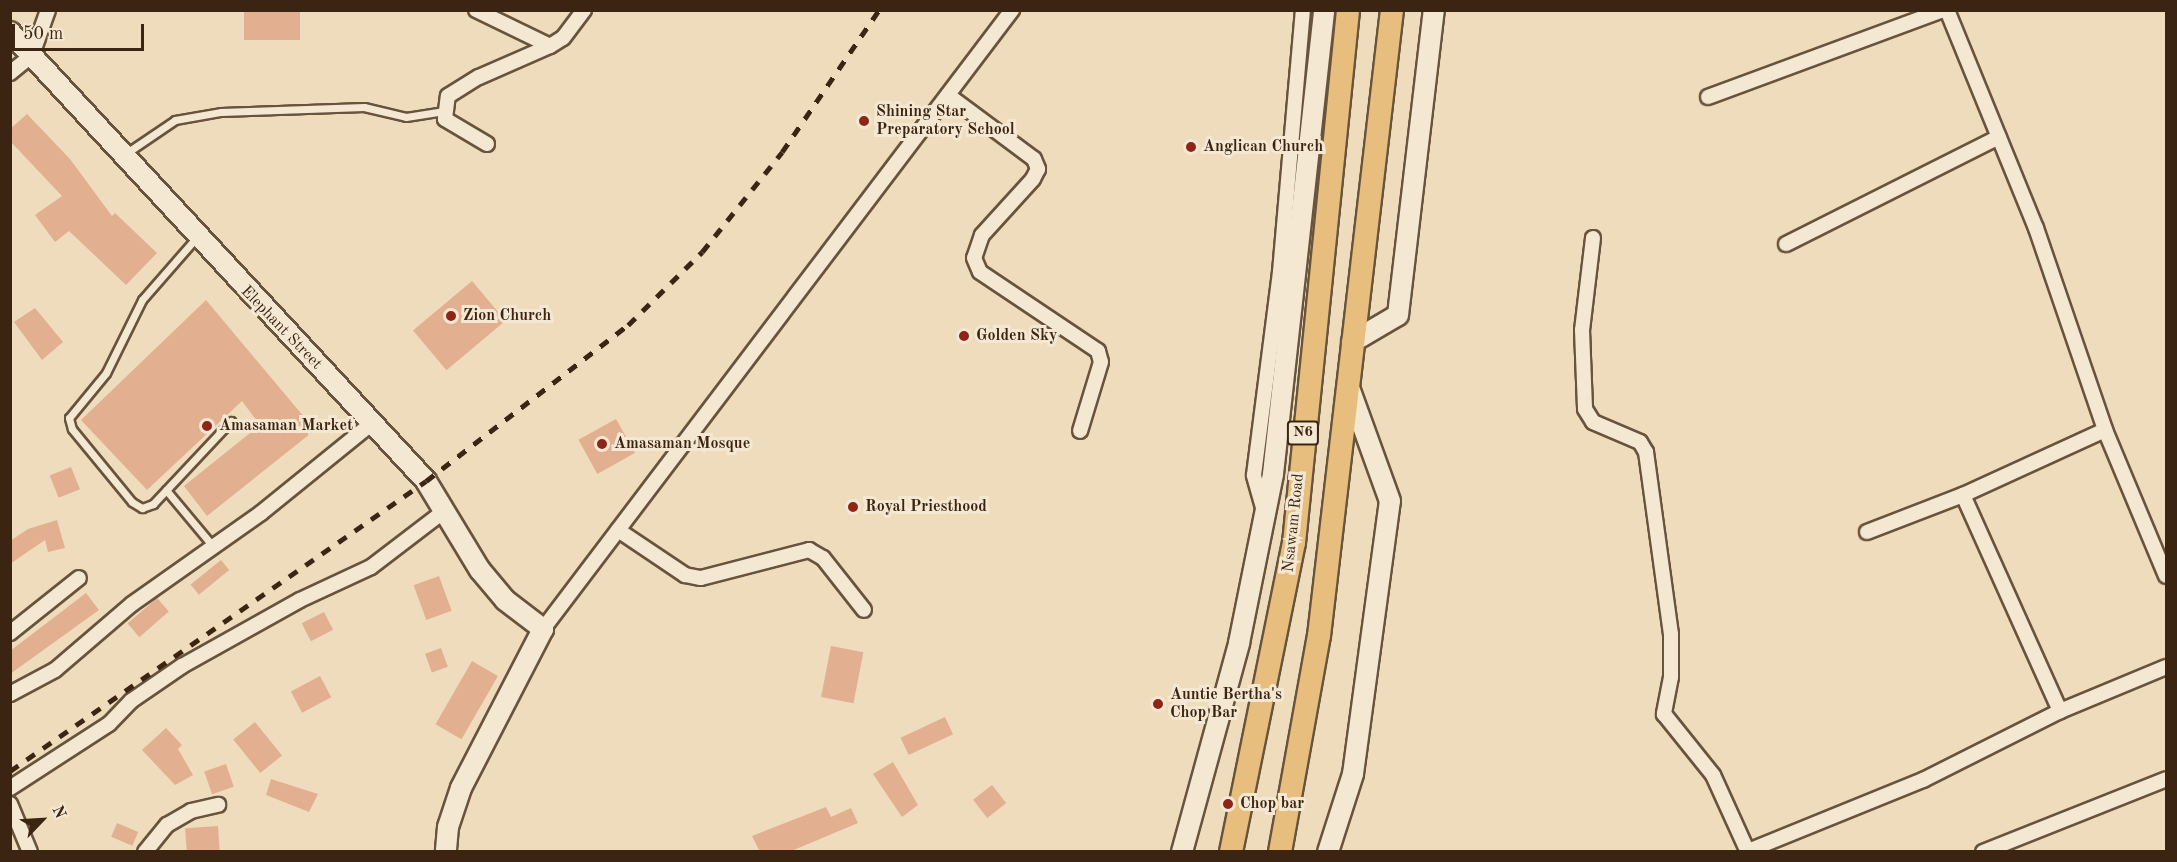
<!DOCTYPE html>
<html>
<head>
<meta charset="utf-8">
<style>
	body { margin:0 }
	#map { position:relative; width:2177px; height:862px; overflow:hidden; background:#eedcbc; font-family:"Old Standard TT",serif }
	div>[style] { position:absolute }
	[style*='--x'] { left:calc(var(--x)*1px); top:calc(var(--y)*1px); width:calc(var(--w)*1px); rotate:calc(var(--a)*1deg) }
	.building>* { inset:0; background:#e2b091; transform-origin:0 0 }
	.roads { filter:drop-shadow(2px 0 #68533c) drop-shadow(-2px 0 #68533c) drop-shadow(0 2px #68533c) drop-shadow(0 -2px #68533c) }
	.service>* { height:7px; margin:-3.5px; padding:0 3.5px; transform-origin:3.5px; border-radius:3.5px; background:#f4e8d3 }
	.minor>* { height:14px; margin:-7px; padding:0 7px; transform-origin:7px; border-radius:7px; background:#f4e8d3 }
	.secondary>* { height:20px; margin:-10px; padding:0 10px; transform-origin:10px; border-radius:10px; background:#f4e8d3 }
	.trunk>* { height:22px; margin:-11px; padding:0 11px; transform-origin:11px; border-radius:11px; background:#e7be7e }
	.rail>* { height:4.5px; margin-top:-2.25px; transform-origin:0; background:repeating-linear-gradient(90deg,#3b2512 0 10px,transparent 0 20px) }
	.dots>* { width:16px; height:16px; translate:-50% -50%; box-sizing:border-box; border:3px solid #f4e8d3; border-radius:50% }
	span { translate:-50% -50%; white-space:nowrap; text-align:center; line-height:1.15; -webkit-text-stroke:6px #f4e8d3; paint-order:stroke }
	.shield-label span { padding:2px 4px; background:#f4e8d3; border:2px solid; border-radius:4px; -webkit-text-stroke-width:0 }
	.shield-label { font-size:15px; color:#3b2512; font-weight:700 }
	.poi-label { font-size:16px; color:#3b2512; font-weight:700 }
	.left { translate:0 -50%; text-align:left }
	.street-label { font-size:16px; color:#3b2512 }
	.frame { position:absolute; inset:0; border:12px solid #3b2512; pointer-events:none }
	.north { position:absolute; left:12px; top:790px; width:60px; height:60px; -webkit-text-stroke:4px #f4e8d3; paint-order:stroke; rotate:65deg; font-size:16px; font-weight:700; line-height:24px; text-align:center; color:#3b2512 }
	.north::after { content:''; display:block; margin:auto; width:21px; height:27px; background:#3b2512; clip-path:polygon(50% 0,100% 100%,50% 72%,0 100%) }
	.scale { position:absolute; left:12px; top:24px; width:132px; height:27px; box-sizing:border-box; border:3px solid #3b2512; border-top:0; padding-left:8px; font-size:18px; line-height:21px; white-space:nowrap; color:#3b2512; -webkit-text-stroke:4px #f4e8d3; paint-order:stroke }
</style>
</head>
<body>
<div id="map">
	<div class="building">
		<div style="left:244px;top:10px;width:56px;height:30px"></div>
		<div style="clip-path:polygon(27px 114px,70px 159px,112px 216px,115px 213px,157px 253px,126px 285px,69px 231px,55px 242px,35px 215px,62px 196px,10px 141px,10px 129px)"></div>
		<div style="left:472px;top:281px;width:52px;height:77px;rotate:50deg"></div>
		<div style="clip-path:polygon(206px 300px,315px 430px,207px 516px,184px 486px,260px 425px,242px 401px,147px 490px,81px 420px)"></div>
		<div style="clip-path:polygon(35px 308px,63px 342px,42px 360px,14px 322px)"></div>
		<div style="left:616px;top:419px;width:39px;height:43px;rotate:61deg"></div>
		<div style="left:71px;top:467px;width:24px;height:23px;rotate:68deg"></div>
		<div style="clip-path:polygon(57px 520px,65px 548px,48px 552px,45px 540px,10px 564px,10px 541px,28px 529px)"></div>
		<div style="left:221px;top:560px;width:13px;height:39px;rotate:51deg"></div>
		<div style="left:439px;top:576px;width:37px;height:27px;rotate:70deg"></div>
		<div style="clip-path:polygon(86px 593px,99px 610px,10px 674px,10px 651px)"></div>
		<div style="left:157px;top:598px;width:18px;height:39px;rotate:49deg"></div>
		<div style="left:324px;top:612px;width:20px;height:25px;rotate:63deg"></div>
		<div style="left:831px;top:646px;width:33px;height:52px;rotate:11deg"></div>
		<div style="left:441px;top:648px;width:20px;height:17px;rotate:70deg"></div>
		<div style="left:472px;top:661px;width:30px;height:73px;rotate:30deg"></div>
		<div style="left:320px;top:676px;width:24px;height:33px;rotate:62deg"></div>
		<div style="left:945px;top:717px;width:19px;height:49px;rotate:65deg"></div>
		<div style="left:255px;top:722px;width:43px;height:28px;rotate:51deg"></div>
		<div style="clip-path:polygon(166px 728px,182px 745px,178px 749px,193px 775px,175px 785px,142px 750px)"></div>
		<div style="clip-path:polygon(893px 762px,918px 805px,902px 817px,873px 774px)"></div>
		<div style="left:226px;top:764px;width:24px;height:23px;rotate:71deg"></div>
		<div style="clip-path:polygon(271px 779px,318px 794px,309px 812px,266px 795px)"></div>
		<div style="left:992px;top:785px;width:23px;height:24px;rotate:52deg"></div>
		<div style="clip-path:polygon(826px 807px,831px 817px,851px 808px,858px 823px,789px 852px,760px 852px,752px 836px)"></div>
		<div style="left:117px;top:823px;width:23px;height:15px;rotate:23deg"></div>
		<div style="left:218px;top:826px;width:26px;height:33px;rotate:86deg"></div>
	</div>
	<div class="roads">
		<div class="service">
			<div style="--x:125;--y:154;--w:60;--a:-34.2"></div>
			<div style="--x:175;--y:120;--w:47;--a:-9.9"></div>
			<div style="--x:221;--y:112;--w:143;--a:-2"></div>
			<div style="--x:364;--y:107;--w:43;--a:13.4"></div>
			<div style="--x:406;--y:117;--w:37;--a:-9"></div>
			<div style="--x:196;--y:238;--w:82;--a:131.1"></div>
			<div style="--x:142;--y:300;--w:81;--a:116.3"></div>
			<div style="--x:106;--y:373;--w:58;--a:129.4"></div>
			<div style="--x:69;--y:418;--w:11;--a:75"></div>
			<div style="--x:72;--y:429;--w:94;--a:50.6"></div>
			<div style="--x:132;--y:502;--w:12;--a:31"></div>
			<div style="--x:142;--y:508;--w:12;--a:-20"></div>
			<div style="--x:153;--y:504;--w:114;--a:-46.8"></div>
			<div style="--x:166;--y:490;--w:72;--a:50.1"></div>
		</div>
		<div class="minor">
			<div style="--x:476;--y:10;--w:82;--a:25.9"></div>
			<div style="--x:1947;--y:10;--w:235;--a:67.8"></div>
			<div style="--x:2036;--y:228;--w:213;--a:71.1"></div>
			<div style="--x:2105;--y:430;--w:158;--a:67.3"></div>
			<div style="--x:10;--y:73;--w:28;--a:-39"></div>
			<div style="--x:32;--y:55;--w:48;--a:-70.4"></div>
			<div style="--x:948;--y:95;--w:107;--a:36.7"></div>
			<div style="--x:1034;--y:159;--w:11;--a:68"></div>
			<div style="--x:1038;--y:169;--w:11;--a:117"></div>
			<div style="--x:1033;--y:179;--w:76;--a:132.3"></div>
			<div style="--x:982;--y:235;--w:24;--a:109"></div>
			<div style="--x:974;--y:258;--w:15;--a:67"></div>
			<div style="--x:980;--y:272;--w:142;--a:33.8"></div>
			<div style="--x:1098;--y:351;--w:11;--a:75"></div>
			<div style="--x:1101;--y:362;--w:72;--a:106.9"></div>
			<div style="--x:1708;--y:97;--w:251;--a:-20.3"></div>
			<div style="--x:487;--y:144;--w:49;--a:-149.2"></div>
			<div style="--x:445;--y:119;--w:23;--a:-83"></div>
			<div style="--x:448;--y:96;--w:36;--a:-32"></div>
			<div style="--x:479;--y:77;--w:77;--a:-23.6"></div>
			<div style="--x:550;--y:46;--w:15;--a:-32"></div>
			<div style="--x:563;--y:38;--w:35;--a:-53"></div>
			<div style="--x:1593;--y:238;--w:93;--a:96.8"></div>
			<div style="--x:1582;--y:330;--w:79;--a:87.8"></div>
			<div style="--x:1585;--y:409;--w:15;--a:58"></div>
			<div style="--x:1593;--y:422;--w:51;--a:23.1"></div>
			<div style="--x:1640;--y:442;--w:12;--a:59"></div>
			<div style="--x:1646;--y:452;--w:184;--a:82.2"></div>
			<div style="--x:1671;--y:634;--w:43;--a:90"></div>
			<div style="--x:1671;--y:677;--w:38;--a:101"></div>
			<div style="--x:1664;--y:714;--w:78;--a:51.2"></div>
			<div style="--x:1713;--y:775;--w:85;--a:65.6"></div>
			<div style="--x:1786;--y:244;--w:238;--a:-26.7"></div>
			<div style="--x:1963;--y:495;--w:237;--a:65.8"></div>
			<div style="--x:1264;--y:511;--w:37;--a:-106"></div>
			<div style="--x:1254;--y:475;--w:205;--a:-82.7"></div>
			<div style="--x:1280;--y:272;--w:263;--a:-85"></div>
			<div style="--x:618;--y:530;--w:81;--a:33.9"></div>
			<div style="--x:685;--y:575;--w:16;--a:11"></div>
			<div style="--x:701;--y:578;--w:112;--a:-14.5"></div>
			<div style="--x:809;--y:550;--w:16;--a:30"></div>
			<div style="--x:823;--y:558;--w:66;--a:51.7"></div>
			<div style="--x:1867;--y:532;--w:103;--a:-21.1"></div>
			<div style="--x:1963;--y:495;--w:156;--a:-24.6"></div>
			<div style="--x:543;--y:629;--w:777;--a:-52.85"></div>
			<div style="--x:10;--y:633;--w:88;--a:-38.6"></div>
			<div style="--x:10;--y:694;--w:51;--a:-28.1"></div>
			<div style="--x:55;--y:670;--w:101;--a:-40.6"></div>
			<div style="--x:132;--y:604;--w:158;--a:-35.2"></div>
			<div style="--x:261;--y:513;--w:143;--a:-39"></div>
			<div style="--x:10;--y:788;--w:118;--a:-32.9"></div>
			<div style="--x:109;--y:724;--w:32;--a:-46"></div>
			<div style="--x:131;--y:701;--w:62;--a:-34.5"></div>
			<div style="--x:182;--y:666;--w:135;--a:-29.2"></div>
			<div style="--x:300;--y:600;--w:78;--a:-24.9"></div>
			<div style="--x:371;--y:567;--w:91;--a:-37.4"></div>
			<div style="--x:10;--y:804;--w:52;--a:67.4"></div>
			<div style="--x:1748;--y:851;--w:189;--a:-22.1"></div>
			<div style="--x:1923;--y:780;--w:153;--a:-26.7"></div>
			<div style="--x:2060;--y:711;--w:115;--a:-22.5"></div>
			<div style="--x:145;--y:852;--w:35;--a:-51"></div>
			<div style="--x:167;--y:825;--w:28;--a:-30"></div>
			<div style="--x:191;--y:811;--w:28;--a:-13"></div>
			<div style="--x:1983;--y:852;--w:197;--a:-21.7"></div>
		</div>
		<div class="secondary">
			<div style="--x:10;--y:32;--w:612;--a:47.18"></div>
			<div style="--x:426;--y:481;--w:104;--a:58.8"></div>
			<div style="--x:480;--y:570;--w:39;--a:50"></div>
			<div style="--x:505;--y:600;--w:48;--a:37.3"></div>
			<div style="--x:543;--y:629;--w:179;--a:117.3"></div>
			<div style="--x:461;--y:788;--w:41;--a:108.4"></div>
			<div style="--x:448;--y:827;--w:25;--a:95"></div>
			<div style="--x:1352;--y:342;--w:53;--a:-30.4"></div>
			<div style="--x:1398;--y:315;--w:307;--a:-83.3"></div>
			<div style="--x:1182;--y:852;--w:217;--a:-74.7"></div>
			<div style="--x:1239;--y:643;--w:172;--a:-78.6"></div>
			<div style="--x:1273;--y:474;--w:467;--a:-83.7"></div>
			<div style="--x:1328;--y:852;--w:82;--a:-72.2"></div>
			<div style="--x:1353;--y:774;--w:275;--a:-82.3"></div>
			<div style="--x:1390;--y:501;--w:123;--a:-109.9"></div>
		</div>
		<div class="trunk">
			<div style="--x:1231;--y:852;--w:315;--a:-78.5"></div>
			<div style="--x:1294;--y:543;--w:536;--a:-84.21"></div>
			<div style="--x:1280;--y:852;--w:219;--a:-79.8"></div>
			<div style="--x:1319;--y:636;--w:630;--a:-83.35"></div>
		</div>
	</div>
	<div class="rail">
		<div style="--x:10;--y:771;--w:507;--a:-34.88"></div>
		<div style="--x:426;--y:481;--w:255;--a:-37.7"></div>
		<div style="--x:628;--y:325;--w:104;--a:-44.6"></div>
		<div style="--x:702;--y:252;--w:128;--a:-51.3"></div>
		<div style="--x:782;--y:152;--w:172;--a:-55.7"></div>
	</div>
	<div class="dots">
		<div style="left:864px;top:121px;background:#8f2418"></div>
		<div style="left:1191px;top:147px;background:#8f2418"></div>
		<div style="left:451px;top:316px;background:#8f2418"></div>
		<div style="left:964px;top:336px;background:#8f2418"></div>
		<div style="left:207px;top:426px;background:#8f2418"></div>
		<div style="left:602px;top:444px;background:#8f2418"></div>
		<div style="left:853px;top:507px;background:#8f2418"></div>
		<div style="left:1158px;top:704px;background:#8f2418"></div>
		<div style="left:1228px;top:804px;background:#8f2418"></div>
	</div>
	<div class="shield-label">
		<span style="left:1303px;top:433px">N6</span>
	</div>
	<div class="poi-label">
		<span class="left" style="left:876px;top:121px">Shining Star<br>Preparatory School</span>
		<span class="left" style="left:1203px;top:147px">Anglican Church</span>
		<span class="left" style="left:463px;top:316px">Zion Church</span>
		<span class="left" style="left:976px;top:336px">Golden Sky</span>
		<span class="left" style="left:219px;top:426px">Amasaman Market</span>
		<span class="left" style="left:614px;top:444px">Amasaman Mosque</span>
		<span class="left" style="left:865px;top:507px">Royal Priesthood</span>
		<span class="left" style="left:1170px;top:704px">Auntie Bertha's<br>Chop Bar</span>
		<span class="left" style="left:1240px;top:804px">Chop bar</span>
	</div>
	<div class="street-label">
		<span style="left:281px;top:328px;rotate:46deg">Elephant Street</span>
		<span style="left:1294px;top:523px;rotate:-84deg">Nsawam Road</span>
	</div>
	<div class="frame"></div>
	<div class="north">N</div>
	<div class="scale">50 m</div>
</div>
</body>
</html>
